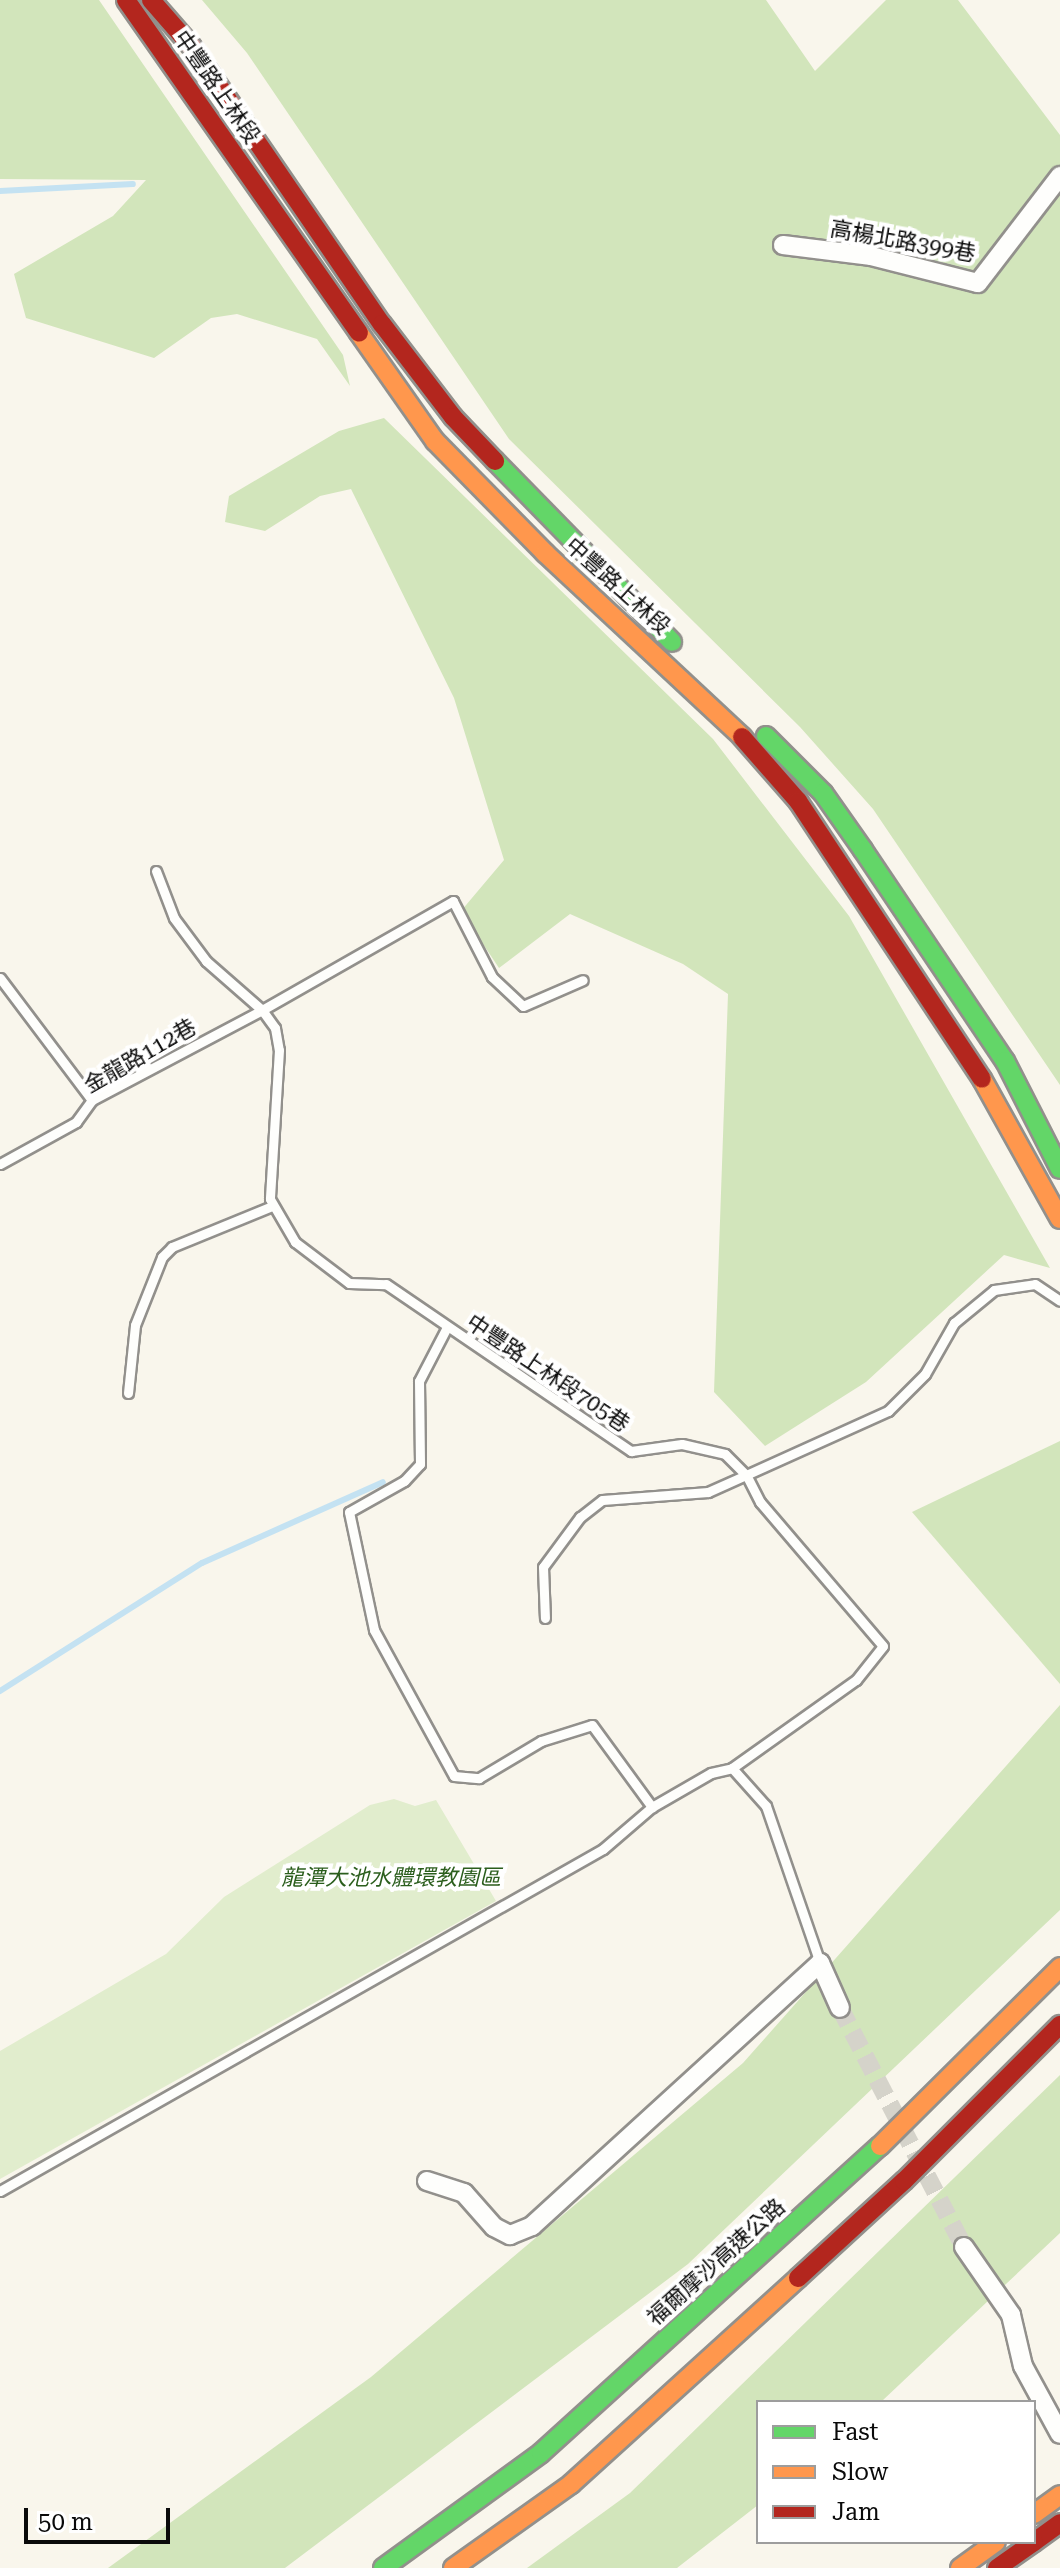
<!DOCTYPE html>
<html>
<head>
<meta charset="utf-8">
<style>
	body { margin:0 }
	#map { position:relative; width:1060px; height:2568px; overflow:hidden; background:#f9f6ec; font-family:"Roboto Serif","Noto Sans TC",serif }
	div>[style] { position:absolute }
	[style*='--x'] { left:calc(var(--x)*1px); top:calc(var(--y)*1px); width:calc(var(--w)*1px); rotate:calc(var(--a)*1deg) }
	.green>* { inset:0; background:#e1edcd }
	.forest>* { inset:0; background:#d2e5bb }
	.stream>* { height:6px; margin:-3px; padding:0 3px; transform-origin:3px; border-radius:3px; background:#c4e2f2 }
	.street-tunnel>* { height:18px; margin-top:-9px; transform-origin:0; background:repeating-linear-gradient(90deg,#d5d3ca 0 18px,transparent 0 27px) }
	.roads { filter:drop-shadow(2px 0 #92908c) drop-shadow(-2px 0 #92908c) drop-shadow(0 2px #92908c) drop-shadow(0 -2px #92908c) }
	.lane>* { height:9px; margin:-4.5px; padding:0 4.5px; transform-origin:4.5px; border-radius:4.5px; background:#fefefc }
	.street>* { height:18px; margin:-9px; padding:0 9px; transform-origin:9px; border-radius:9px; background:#fefefc }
	.fast>* { height:18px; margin:-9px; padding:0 9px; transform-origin:9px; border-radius:9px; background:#63d668 }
	.slow>* { height:18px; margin:-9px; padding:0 9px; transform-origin:9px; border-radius:9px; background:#ff974d }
	.jam>* { height:18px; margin:-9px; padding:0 9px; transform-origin:9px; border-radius:9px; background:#b3261e }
	span { translate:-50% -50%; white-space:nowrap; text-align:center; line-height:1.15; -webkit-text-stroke:8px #fff; paint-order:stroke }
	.street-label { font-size:22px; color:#0a0a0a }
	.park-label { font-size:22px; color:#2b5e1d; font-style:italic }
	.legend { position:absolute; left:756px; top:2400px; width:280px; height:144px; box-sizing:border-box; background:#fff; border:2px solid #9d9d9d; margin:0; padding:10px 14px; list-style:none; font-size:24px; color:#0a0a0a }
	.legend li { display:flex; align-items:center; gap:16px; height:40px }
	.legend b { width:40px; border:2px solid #9d9d9d }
	.scale { position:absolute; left:24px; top:2508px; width:146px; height:36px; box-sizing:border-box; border:4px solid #0a0a0a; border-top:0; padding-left:10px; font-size:24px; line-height:28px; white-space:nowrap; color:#0a0a0a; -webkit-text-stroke:6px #fff; paint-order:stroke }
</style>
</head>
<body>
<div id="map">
	<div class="green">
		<div style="clip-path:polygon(394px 1799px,415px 1806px,436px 1800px,496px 1901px,0 2179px,0 2051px,166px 1954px,224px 1897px,370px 1805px)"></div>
	</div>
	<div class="forest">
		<div style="clip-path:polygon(0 0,99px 0,343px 355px,350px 386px,317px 339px,237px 314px,211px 318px,154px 358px,26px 318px,14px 274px,113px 216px,146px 180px,0 179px)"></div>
		<div style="clip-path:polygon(202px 0,766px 0,815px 71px,886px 0,958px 0,1060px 135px,1060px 1085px,873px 809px,800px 727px,509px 439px,247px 53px)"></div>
		<div style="clip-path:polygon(384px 418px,713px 739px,849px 916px,1050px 1268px,1004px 1255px,866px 1382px,765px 1446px,714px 1392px,728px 994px,683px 964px,570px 914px,499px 968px,461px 911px,504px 860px,454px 698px,351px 489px,320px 496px,265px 531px,225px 522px,229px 496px,339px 431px)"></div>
		<div style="clip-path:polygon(1060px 1441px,1060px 1684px,912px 1512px)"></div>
		<div style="clip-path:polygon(1060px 1705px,1060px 1910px,688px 2264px,285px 2568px,108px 2568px,371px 2377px,743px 2063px)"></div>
		<div style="clip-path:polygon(1060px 2075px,1060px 2233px,882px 2401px,758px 2402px,758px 2505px,677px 2568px,527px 2568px,630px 2493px)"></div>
	</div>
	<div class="stream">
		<div style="--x:0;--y:191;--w:133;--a:-3"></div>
		<div style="--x:0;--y:1691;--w:239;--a:-32.4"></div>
		<div style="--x:202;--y:1563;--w:198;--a:-24.1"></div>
	</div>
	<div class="street-tunnel">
		<div style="--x:840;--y:2008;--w:269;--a:62.6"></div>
	</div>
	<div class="roads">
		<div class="lane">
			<div style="--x:156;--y:871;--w:50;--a:69"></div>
			<div style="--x:174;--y:918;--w:54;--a:53.3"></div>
			<div style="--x:206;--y:961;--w:74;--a:41.2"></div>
			<div style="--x:262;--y:1010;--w:220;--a:-29.7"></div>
			<div style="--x:453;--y:901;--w:85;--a:62.8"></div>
			<div style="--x:492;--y:977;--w:42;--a:43.1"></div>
			<div style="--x:523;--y:1006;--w:65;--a:-23.4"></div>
			<div style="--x:0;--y:978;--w:153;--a:53"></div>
			<div style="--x:0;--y:1164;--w:87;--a:-28.9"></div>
			<div style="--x:76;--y:1122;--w:27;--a:-54"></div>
			<div style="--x:92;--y:1100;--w:192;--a:-27.9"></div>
			<div style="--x:262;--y:1010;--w:22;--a:54"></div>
			<div style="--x:275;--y:1028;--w:22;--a:80"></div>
			<div style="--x:279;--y:1050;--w:149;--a:93.5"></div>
			<div style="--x:270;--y:1199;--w:50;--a:59.8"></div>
			<div style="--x:295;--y:1242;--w:68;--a:37.2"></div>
			<div style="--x:349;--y:1283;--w:37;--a:2"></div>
			<div style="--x:386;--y:1284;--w:297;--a:34.3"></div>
			<div style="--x:631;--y:1451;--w:51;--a:-7.8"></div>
			<div style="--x:682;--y:1444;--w:44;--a:13.1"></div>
			<div style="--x:725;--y:1454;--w:30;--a:45"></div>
			<div style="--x:746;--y:1475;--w:156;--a:-24.3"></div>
			<div style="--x:888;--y:1411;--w:52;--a:-45"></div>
			<div style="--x:925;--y:1374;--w:59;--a:-60.4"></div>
			<div style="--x:954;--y:1323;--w:52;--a:-39.5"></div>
			<div style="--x:994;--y:1290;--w:41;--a:-8.3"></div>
			<div style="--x:1035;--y:1284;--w:30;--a:34"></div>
			<div style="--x:447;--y:1327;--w:61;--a:117.4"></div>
			<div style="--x:419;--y:1381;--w:83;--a:89.3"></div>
			<div style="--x:420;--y:1464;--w:23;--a:133"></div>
			<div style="--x:404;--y:1481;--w:63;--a:150.6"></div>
			<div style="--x:349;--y:1512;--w:121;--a:78"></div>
			<div style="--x:374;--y:1630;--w:166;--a:61.3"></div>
			<div style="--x:454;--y:1776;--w:25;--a:5"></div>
			<div style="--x:479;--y:1778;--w:72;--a:-30.8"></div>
			<div style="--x:541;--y:1741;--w:53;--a:-17.4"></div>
			<div style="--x:592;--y:1725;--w:102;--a:53.8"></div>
			<div style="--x:128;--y:1393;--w:68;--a:-84.1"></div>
			<div style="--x:135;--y:1325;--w:73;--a:-68.3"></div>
			<div style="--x:162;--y:1257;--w:14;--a:-45"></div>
			<div style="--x:172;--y:1247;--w:108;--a:-22.3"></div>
			<div style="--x:732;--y:1768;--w:51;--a:48.2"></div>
			<div style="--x:766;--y:1806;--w:166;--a:71"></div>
			<div style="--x:0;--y:2191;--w:693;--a:-29.56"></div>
			<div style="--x:603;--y:1849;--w:65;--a:-40.6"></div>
			<div style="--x:652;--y:1807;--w:68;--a:-30"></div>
			<div style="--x:711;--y:1773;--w:22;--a:-13"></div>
			<div style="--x:732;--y:1768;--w:152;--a:-35.4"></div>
			<div style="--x:856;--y:1680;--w:43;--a:-51.5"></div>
			<div style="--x:883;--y:1646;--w:189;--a:-130.5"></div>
			<div style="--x:760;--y:1502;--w:30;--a:-117"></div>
			<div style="--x:746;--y:1475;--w:42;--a:155.9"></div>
			<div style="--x:708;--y:1492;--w:106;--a:175.7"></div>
			<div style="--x:602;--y:1500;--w:28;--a:142"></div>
			<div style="--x:580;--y:1517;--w:62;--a:126.5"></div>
			<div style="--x:543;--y:1567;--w:51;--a:87.8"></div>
		</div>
		<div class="street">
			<div style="--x:783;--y:245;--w:89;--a:7.1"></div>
			<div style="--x:871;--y:256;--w:110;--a:14.2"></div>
			<div style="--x:978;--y:283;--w:135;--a:-52.5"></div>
			<div style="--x:427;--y:2181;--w:39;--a:18"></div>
			<div style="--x:464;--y:2193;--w:45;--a:48.6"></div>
			<div style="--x:494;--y:2227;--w:18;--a:27"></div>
			<div style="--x:510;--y:2235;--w:24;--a:-22"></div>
			<div style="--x:532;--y:2226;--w:390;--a:-42.4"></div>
			<div style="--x:820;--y:1963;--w:49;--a:66"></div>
			<div style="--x:964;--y:2247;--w:83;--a:55.3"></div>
			<div style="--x:1011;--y:2315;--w:52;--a:76.8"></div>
			<div style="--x:1023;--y:2366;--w:77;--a:61.4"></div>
		</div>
		<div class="fast">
			<div style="--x:495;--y:461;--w:253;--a:45.6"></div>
			<div style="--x:766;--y:736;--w:81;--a:45"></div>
			<div style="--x:823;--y:793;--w:70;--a:54.9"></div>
			<div style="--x:863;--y:850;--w:254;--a:56.1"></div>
			<div style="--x:1005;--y:1061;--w:121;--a:63"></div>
			<div style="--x:383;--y:2568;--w:195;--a:-36"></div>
			<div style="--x:541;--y:2453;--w:457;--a:-42.2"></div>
		</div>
		<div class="slow">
			<div style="--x:359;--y:333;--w:132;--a:54.9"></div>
			<div style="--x:435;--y:441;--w:157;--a:45.5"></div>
			<div style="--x:545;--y:553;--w:270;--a:43"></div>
			<div style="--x:982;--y:1079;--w:160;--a:60.9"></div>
			<div style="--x:880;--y:2146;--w:254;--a:-44.8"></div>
			<div style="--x:1034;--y:2514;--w:32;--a:-36"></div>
			<div style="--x:453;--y:2568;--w:145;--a:-35.4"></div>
			<div style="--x:571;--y:2484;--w:307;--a:-42.2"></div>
			<div style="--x:960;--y:2568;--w:44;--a:-35.8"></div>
		</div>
		<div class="jam">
			<div style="--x:126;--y:0;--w:406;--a:55"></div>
			<div style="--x:151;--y:0;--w:62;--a:48.9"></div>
			<div style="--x:192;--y:47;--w:336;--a:55.6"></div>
			<div style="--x:382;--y:324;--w:117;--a:52.6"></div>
			<div style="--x:453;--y:417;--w:61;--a:46.3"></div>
			<div style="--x:742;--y:737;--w:85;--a:48.8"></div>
			<div style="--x:798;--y:801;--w:333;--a:56.5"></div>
			<div style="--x:798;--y:2278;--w:144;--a:-42.5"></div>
			<div style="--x:904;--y:2181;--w:221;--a:-45"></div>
			<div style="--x:1034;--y:2542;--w:32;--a:-36"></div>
			<div style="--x:997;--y:2568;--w:45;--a:-35.1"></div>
		</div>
	</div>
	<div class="street-label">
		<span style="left:217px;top:87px;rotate:55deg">中豐路上林段</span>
		<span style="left:903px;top:241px;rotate:10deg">高楊北路399巷</span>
		<span style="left:618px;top:586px;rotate:42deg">中豐路上林段</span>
		<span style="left:140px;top:1056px;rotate:-30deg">金龍路112巷</span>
		<span style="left:548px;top:1373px;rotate:34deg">中豐路上林段705巷</span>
		<span style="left:716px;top:2262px;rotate:-42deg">福爾摩沙高速公路</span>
	</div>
	<div class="park-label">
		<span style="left:391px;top:1878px">龍潭大池水體環教園區</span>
	</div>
	<ul class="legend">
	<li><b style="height:10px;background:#63d668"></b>Fast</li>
	<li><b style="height:10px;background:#ff974d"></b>Slow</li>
	<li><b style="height:10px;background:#b3261e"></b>Jam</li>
	</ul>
	<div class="scale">50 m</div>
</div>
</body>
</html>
